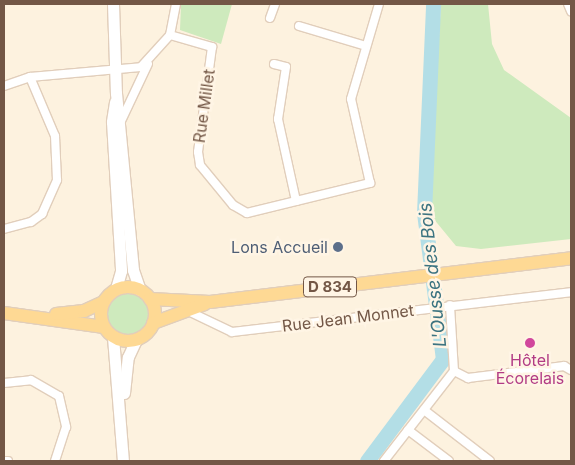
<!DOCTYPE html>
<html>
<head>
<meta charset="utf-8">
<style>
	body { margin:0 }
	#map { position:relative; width:575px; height:465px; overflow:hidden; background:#fdf2df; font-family:Inter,sans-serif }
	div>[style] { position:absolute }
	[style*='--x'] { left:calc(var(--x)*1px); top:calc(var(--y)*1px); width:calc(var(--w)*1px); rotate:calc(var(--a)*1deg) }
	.green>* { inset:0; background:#ceeabd }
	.round { border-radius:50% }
	.river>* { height:15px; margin:-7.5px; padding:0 7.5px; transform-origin:7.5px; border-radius:7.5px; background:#b3dee6 }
	.roads { filter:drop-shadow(1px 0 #e1cebb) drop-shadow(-1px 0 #e1cebb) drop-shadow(0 1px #e1cebb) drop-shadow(0 -1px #e1cebb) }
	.street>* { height:8px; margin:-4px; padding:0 4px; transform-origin:4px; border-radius:4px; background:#fff }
	.secondary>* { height:11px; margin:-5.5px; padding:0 5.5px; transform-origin:5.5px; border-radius:5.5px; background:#fff }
	.primary>* { height:12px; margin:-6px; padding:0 6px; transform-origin:6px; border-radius:6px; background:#fed994 }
	.primary>.ring { margin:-6px; padding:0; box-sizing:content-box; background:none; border:12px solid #fed994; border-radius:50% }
	.dots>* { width:14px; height:14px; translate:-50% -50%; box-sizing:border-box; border:2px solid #fff5e5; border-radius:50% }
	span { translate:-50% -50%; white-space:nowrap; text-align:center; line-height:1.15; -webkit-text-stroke:5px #fff5e5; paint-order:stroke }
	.shield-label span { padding:1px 4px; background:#fff5e5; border:1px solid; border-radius:4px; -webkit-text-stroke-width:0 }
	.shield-label { font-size:15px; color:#735746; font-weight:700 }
	.street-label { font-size:16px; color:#735746 }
	.service-label { font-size:16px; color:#4e5e75 }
	.right { translate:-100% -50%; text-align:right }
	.hotel-label { font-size:16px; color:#b23c85 }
	.water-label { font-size:18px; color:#3d7481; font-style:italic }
	.frame { position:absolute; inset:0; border:5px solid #735746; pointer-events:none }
</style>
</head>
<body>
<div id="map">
	<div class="green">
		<div style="clip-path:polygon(181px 4px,232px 4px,221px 44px,180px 30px)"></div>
		<div style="clip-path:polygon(441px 4px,488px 4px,492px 44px,504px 70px,571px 118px,571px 239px,481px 249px,456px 246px,428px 212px)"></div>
		<div class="round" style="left:107px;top:293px;width:42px;height:42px"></div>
	</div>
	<div class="river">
		<div style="--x:367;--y:461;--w:127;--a:-53.3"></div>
		<div style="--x:443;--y:359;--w:147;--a:-97.4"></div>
		<div style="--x:424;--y:213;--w:209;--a:-87.5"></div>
	</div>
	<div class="roads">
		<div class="street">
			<div style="--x:568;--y:4;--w:8;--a:67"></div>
			<div style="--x:270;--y:18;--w:15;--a:-70"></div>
			<div style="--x:299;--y:26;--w:70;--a:16.6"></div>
			<div style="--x:170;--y:35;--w:44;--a:15.9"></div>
			<div style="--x:212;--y:47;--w:106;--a:97.6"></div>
			<div style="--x:198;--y:152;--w:13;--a:81"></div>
			<div style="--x:200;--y:165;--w:52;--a:50.5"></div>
			<div style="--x:233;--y:205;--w:16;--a:30"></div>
			<div style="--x:247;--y:213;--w:127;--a:-13.7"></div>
			<div style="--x:370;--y:183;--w:86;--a:-102.7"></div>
			<div style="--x:351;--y:99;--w:99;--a:-73.6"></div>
			<div style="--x:274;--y:64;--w:12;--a:14"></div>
			<div style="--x:286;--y:67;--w:53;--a:98.7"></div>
			<div style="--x:278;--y:119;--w:84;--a:77.6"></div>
			<div style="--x:4;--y:86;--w:28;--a:-19"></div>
			<div style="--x:30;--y:77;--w:111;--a:-5.1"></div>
			<div style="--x:141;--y:67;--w:43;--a:-47.8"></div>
			<div style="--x:170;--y:35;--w:32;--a:-79"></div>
			<div style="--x:121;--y:121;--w:63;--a:-64.7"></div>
			<div style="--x:4;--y:229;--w:28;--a:-15"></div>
			<div style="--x:31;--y:222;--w:14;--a:-36"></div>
			<div style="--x:42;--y:214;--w:37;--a:-66"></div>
			<div style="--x:57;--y:180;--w:44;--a:-92.6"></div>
			<div style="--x:55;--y:136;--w:64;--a:-113"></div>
			<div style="--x:188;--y:311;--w:49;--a:25.5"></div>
			<div style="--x:232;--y:332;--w:341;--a:-6.7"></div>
			<div style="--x:454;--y:371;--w:16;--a:27"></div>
			<div style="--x:468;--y:378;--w:97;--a:-7.1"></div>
			<div style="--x:564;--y:366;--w:8;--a:30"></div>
			<div style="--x:4;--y:383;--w:27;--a:-6"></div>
			<div style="--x:31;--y:380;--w:32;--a:30"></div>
			<div style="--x:59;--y:396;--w:32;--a:77"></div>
			<div style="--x:66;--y:427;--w:36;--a:108"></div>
			<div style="--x:424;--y:410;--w:83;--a:37.7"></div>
			<div style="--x:408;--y:430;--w:51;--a:37.1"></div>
			<div style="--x:4;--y:461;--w:4;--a:0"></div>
			<div style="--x:384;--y:461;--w:114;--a:-52.1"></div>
			<div style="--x:454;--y:371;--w:66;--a:-93.5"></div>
		</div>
		<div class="secondary">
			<div style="--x:113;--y:4;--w:89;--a:88.1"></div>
			<div style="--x:116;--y:93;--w:178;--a:84.5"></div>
			<div style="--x:133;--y:270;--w:21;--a:71"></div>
			<div style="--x:115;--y:102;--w:20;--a:99"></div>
			<div style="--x:112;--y:122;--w:149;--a:86.5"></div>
			<div style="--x:121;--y:271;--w:19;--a:106"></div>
			<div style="--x:113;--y:337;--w:124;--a:85.4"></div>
			<div style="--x:124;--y:393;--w:36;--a:-84"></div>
			<div style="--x:128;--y:357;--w:19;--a:-65"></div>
		</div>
		<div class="primary">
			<div class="ring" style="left:101px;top:287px;width:42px;height:42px"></div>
			<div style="--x:150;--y:299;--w:60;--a:2.9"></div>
			<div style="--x:210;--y:302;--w:364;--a:-6.9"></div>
			<div style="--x:4;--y:313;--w:101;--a:8"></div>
			<div style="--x:56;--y:314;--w:28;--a:-6"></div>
			<div style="--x:84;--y:311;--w:21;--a:-25"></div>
			<div style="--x:153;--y:323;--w:55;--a:-20.1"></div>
		</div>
	</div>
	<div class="dots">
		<div style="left:338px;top:247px;background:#5c6f8a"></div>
		<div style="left:530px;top:343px;background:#d1479c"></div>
	</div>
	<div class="shield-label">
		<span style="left:330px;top:287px">D 834</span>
	</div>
	<div class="street-label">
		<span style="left:204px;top:106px;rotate:-82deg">Rue Millet</span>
		<span style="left:348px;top:318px;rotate:-7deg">Rue Jean Monnet</span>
	</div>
	<div class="service-label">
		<span class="right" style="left:328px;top:247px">Lons Accueil</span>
	</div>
	<div class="hotel-label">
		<span style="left:530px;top:369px">Hôtel<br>Écorelais</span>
	</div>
	<div class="water-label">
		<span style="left:433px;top:275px;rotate:-96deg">L'Ousse des Bois</span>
	</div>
	<div class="frame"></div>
</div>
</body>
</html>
